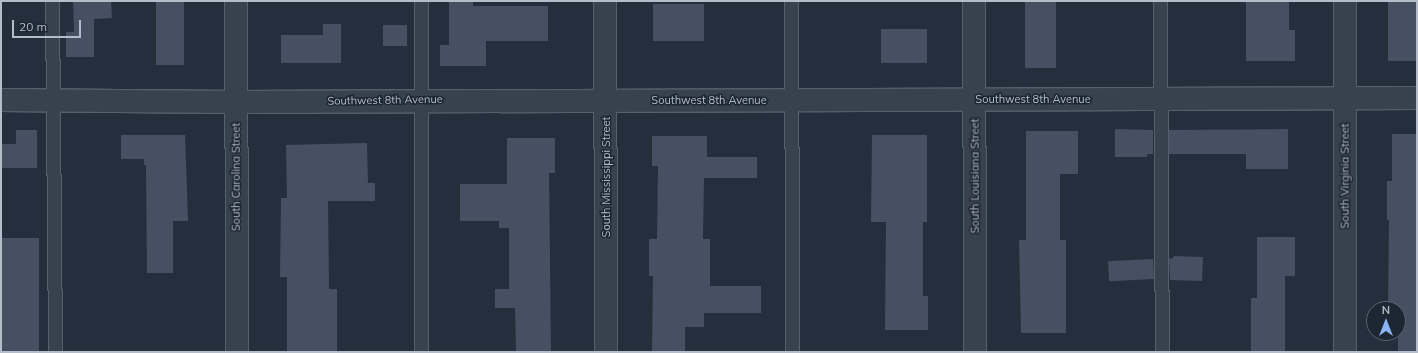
<!DOCTYPE html>
<html>
<head>
<meta charset="utf-8">
<style>
	body { margin:0 }
	#map { position:relative; width:1418px; height:353px; overflow:hidden; background:#242f3e; font-family:Mulish,sans-serif }
	div>[style] { position:absolute }
	[style*='--x'] { left:calc(var(--x)*1px); top:calc(var(--y)*1px); width:calc(var(--w)*1px); rotate:calc(var(--a)*1deg) }
	.building>* { inset:0; background:#455162; transform-origin:0 0 }
	.roads { filter:drop-shadow(1px 0 #565f6c) drop-shadow(-1px 0 #565f6c) drop-shadow(0 1px #565f6c) drop-shadow(0 -1px #565f6c) }
	.service>* { height:13px; margin:-6.5px; padding:0 6.5px; transform-origin:6.5px; border-radius:6.5px; background:#38414e }
	.minor>* { height:22px; margin:-11px; padding:0 11px; transform-origin:11px; border-radius:11px; background:#38414e }
	span { translate:-50% -50%; white-space:nowrap; text-align:center; line-height:1.15; -webkit-text-stroke:3px #1d2633; paint-order:stroke }
	.street-label { font-size:11px; color:#b4bcc9 }
	.frame { position:absolute; inset:0; border:2px solid #b4bcc9; pointer-events:none }
	.north { position:absolute; left:1366px; top:301px; width:40px; height:40px; box-sizing:border-box; background:#1d2633; border:1px solid #59626f; border-radius:50%; rotate:0deg; font-size:11px; font-weight:700; line-height:16px; text-align:center; color:#b4bcc9 }
	.north::after { content:''; display:block; margin:auto; width:14px; height:18px; background:#8ab4f8; clip-path:polygon(50% 0,100% 100%,50% 72%,0 100%) }
	.scale { position:absolute; left:12px; top:20px; width:69px; height:18px; box-sizing:border-box; border:2px solid #b4bcc9; border-top:0; padding-left:5px; font-size:12px; line-height:14px; white-space:nowrap; color:#b4bcc9; -webkit-text-stroke:3px #1d2633; paint-order:stroke }
</style>
</head>
<body>
<div id="map">
	<div class="building">
		<div style="clip-path:polygon(73px 1px,111px 1px,112px 18px,94px 19px,94px 57px,66px 57px,66px 32px,74px 32px)"></div>
		<div style="left:156px;top:1px;width:28px;height:64px"></div>
		<div style="clip-path:polygon(449px 1px,473px 1px,473px 6px,548px 6px,548px 41px,486px 41px,486px 66px,440px 66px,440px 45px,449px 45px)"></div>
		<div style="left:1025px;top:1px;width:31px;height:67px"></div>
		<div style="clip-path:polygon(1246px 1px,1289px 1px,1289px 30px,1295px 30px,1295px 61px,1246px 61px)"></div>
		<div style="left:1388px;top:1px;width:29px;height:60px"></div>
		<div style="left:653px;top:4px;width:51px;height:37px"></div>
		<div style="clip-path:polygon(323px 24px,341px 24px,341px 63px,281px 63px,281px 35px,323px 35px)"></div>
		<div style="left:383px;top:25px;width:24px;height:21px"></div>
		<div style="left:881px;top:29px;width:46px;height:34px"></div>
		<div style="clip-path:polygon(1115px 129px,1153px 130px,1153px 154px,1147px 154px,1147px 157px,1115px 157px)"></div>
		<div style="clip-path:polygon(1288px 129px,1288px 169px,1246px 169px,1246px 154px,1169px 154px,1169px 130px)"></div>
		<div style="clip-path:polygon(16px 130px,37px 130px,37px 168px,1px 168px,1px 144px,16px 144px)"></div>
		<div style="clip-path:polygon(1026px 131px,1078px 131px,1078px 174px,1060px 174px,1060px 240px,1066px 240px,1066px 333px,1021px 333px,1019px 240px,1026px 240px)"></div>
		<div style="clip-path:polygon(1392px 134px,1417px 134px,1417px 352px,1398px 352px,1398px 309px,1388px 309px,1389px 220px,1387px 220px,1387px 181px,1392px 181px)"></div>
		<div style="clip-path:polygon(121px 135px,185px 135px,188px 221px,173px 221px,173px 273px,147px 273px,146px 165px,144px 165px,144px 159px,121px 159px)"></div>
		<div style="clip-path:polygon(872px 135px,927px 135px,927px 222px,923px 222px,923px 296px,928px 296px,928px 330px,885px 330px,886px 222px,871px 222px)"></div>
		<div style="clip-path:polygon(652px 136px,707px 136px,707px 157px,757px 157px,757px 178px,704px 178px,703px 239px,710px 239px,710px 286px,761px 286px,761px 313px,704px 313px,704px 327px,685px 327px,685px 352px,652px 352px,653px 276px,649px 276px,649px 239px,657px 239px,658px 166px,652px 166px)"></div>
		<div style="clip-path:polygon(507px 138px,555px 138px,555px 173px,549px 173px,551px 352px,516px 352px,515px 308px,495px 308px,495px 289px,509px 289px,509px 228px,499px 228px,499px 221px,460px 221px,460px 184px,507px 184px)"></div>
		<div style="clip-path:polygon(367px 143px,368px 183px,375px 183px,375px 201px,328px 201px,329px 289px,337px 289px,337px 352px,287px 352px,287px 277px,280px 277px,281px 198px,287px 198px,286px 145px)"></div>
		<div style="clip-path:polygon(1257px 237px,1295px 237px,1295px 276px,1285px 276px,1285px 352px,1251px 352px,1251px 298px,1257px 298px)"></div>
		<div style="left:1px;top:238px;width:38px;height:114px"></div>
		<div style="clip-path:polygon(1174px 256px,1203px 257px,1202px 281px,1170px 280px,1169px 259px,1173px 258px)"></div>
		<div style="left:1153px;top:259px;width:20px;height:45px;rotate:87deg"></div>
	</div>
	<div class="roads">
		<div class="service">
			<div style="--x:52;--y:1;--w:351;--a:89.5"></div>
			<div style="--x:791;--y:1;--w:351;--a:89.8"></div>
			<div style="--x:1160;--y:1;--w:351;--a:89.7"></div>
			<div style="--x:421;--y:352;--w:351;--a:-90"></div>
		</div>
		<div class="minor">
			<div style="--x:236;--y:1;--w:351;--a:89.8"></div>
			<div style="--x:605;--y:1;--w:351;--a:89.8"></div>
			<div style="--x:974;--y:1;--w:351;--a:89.8"></div>
			<div style="--x:1345;--y:1;--w:351;--a:90"></div>
			<div style="--x:1;--y:100;--w:235;--a:0.5"></div>
			<div style="--x:236;--y:102;--w:1181;--a:-0.19"></div>
		</div>
	</div>
	<div class="street-label">
		<span style="left:1033px;top:99px">Southwest 8th Avenue</span>
		<span style="left:385px;top:100px;rotate:-1deg">Southwest 8th Avenue</span>
		<span style="left:709px;top:100px">Southwest 8th Avenue</span>
		<span style="left:975px;top:176px;rotate:-90deg">South Louisiana Street</span>
		<span style="left:1345px;top:176px;rotate:-90deg">South Virginia Street</span>
		<span style="left:236px;top:177px;rotate:-90deg">South Carolina Street</span>
		<span style="left:606px;top:177px;rotate:-90deg">South Mississippi Street</span>
	</div>
	<div class="frame"></div>
	<div class="north">N</div>
	<div class="scale">20 m</div>
</div>
</body>
</html>
